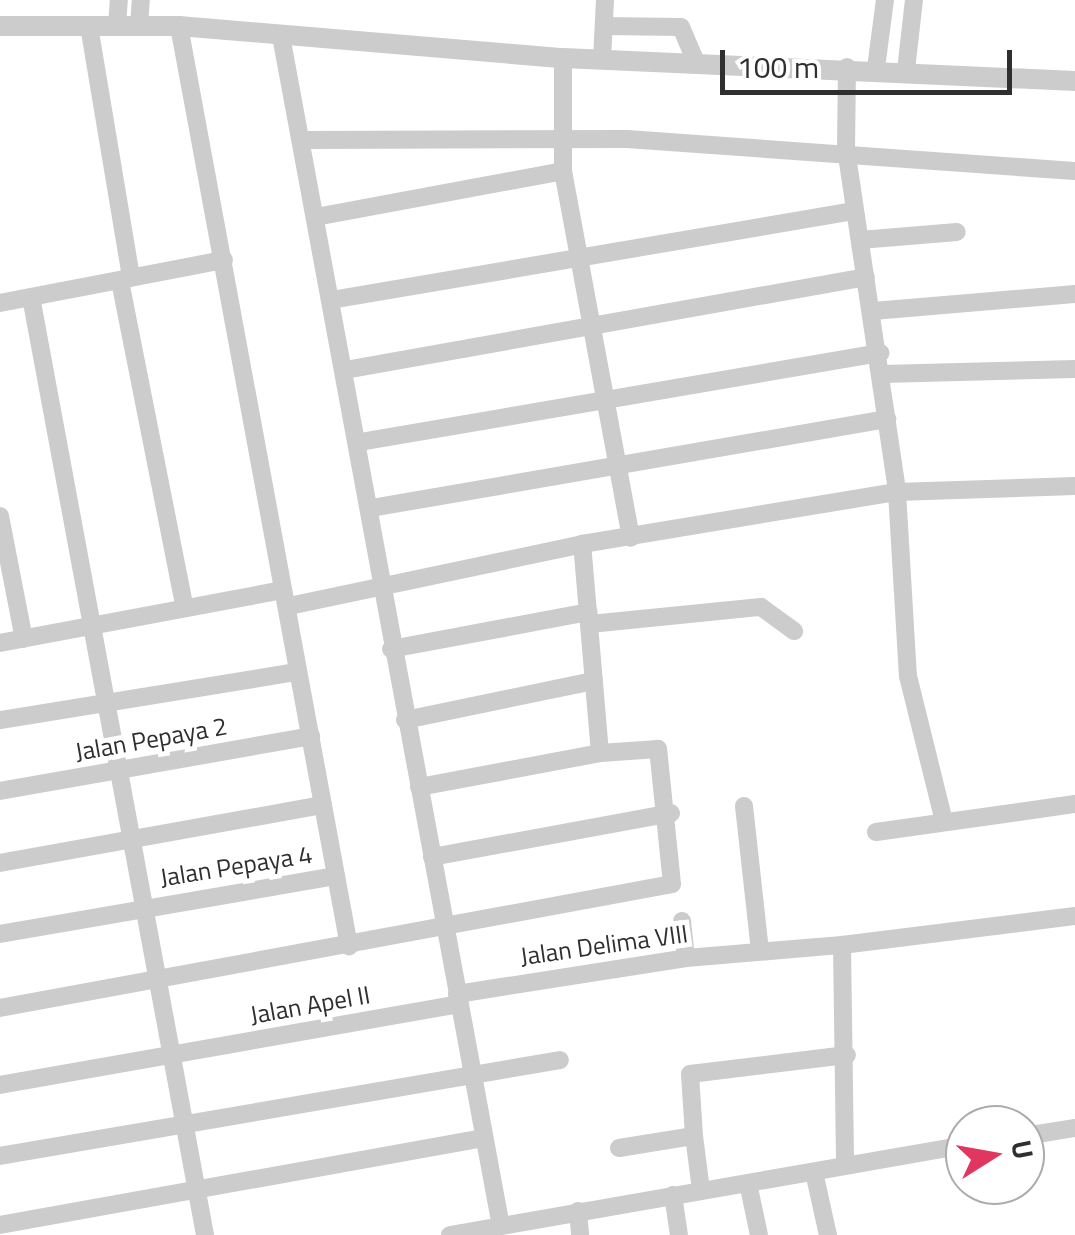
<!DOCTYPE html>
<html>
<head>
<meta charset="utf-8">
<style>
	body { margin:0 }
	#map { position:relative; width:1075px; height:1235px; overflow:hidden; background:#fff; font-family:"Titillium Web",sans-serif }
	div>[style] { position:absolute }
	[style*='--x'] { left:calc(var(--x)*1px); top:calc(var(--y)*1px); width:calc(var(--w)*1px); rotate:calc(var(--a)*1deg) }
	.minor>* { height:18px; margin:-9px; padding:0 9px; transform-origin:9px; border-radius:9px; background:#ccc }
	.tertiary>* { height:20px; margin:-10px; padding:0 10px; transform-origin:10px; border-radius:10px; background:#ccc }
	span { translate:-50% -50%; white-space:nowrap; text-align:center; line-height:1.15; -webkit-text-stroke:10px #fff; paint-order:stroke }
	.street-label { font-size:25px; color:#2f2f2f }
	.north { position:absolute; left:945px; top:1105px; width:100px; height:100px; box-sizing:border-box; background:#fff; border:2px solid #acacac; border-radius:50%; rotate:79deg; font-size:28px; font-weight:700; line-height:40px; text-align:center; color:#2f2f2f }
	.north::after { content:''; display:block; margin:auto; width:35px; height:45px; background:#e03660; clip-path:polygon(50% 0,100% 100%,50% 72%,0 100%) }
	.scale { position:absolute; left:720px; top:50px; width:292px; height:45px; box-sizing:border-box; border:5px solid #2f2f2f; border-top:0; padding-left:12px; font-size:30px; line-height:35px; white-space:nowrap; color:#2f2f2f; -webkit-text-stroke:8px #fff; paint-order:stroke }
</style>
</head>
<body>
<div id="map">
	<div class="minor">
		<div style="--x:89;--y:26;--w:255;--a:80.5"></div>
		<div style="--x:117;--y:26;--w:26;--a:-86"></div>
		<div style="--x:139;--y:26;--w:26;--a:-86"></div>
		<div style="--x:179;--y:26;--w:936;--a:79.53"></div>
		<div style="--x:604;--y:26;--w:77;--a:0.7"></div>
		<div style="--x:681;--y:27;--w:36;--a:67"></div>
		<div style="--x:281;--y:36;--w:1210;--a:79.53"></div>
		<div style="--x:563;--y:58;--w:113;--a:90"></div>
		<div style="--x:563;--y:171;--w:373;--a:79.5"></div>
		<div style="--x:602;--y:59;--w:59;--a:-87.1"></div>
		<div style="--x:847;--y:67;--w:82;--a:90.7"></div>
		<div style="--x:846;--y:149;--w:347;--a:81.5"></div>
		<div style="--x:897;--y:492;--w:184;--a:86.6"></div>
		<div style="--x:908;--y:676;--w:149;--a:76.1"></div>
		<div style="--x:876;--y:68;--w:69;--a:-82.5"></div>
		<div style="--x:906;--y:70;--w:70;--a:-83.5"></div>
		<div style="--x:307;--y:140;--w:320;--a:-0.2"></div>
		<div style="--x:627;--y:139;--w:449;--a:4.1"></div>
		<div style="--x:321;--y:216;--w:246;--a:-10.5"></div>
		<div style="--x:860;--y:240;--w:97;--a:-4.7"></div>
		<div style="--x:120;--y:281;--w:333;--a:78.8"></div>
		<div style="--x:31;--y:297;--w:954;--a:79.49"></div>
		<div style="--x:331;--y:300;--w:531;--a:-9.66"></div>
		<div style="--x:0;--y:303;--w:228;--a:-10.9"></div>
		<div style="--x:873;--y:311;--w:203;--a:-4.8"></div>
		<div style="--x:345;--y:370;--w:529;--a:-10.12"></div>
		<div style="--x:882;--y:374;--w:193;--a:-1.5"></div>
		<div style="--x:360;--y:442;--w:528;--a:-9.71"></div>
		<div style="--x:371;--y:508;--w:524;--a:-9.79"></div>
		<div style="--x:0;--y:516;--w:125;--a:79"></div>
		<div style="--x:289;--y:606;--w:299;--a:-11.9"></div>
		<div style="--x:582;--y:544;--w:319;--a:-9.4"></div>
		<div style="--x:897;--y:492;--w:178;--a:-1.9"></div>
		<div style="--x:590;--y:624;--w:172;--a:-5.7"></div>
		<div style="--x:761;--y:607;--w:41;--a:36"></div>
		<div style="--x:0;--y:643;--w:287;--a:-10.6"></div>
		<div style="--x:391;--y:649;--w:201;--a:-10.6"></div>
		<div style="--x:0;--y:720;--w:302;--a:-9.2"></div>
		<div style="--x:405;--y:720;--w:193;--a:-11.7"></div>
		<div style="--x:419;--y:787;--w:184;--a:-10.6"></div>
		<div style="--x:0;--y:791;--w:316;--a:-10"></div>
		<div style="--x:744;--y:806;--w:145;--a:83.7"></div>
		<div style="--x:876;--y:832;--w:201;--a:-8"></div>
		<div style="--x:432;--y:857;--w:243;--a:-10.4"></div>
		<div style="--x:0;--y:863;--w:328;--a:-10.2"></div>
		<div style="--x:682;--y:921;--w:37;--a:84"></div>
		<div style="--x:0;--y:934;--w:341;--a:-9.8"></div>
		<div style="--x:842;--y:945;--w:235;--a:-7.1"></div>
		<div style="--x:457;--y:994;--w:232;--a:-8.9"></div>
		<div style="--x:686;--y:958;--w:157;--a:-4.8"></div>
		<div style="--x:842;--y:945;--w:218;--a:89.2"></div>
		<div style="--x:0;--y:1008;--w:683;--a:-10.45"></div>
		<div style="--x:672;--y:884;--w:136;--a:-95.9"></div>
		<div style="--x:658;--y:749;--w:58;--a:176.1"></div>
		<div style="--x:600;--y:753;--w:210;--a:-94.9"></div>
		<div style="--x:0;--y:1085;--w:466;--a:-10"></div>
		<div style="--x:694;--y:1136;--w:62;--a:-93.7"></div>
		<div style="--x:690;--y:1074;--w:158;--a:-6.9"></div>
		<div style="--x:1025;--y:1136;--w:51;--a:-9.1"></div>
		<div style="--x:619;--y:1148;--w:76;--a:-9.1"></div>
		<div style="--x:694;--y:1136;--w:54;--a:82.6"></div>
		<div style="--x:0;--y:1156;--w:568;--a:-9.73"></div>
		<div style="--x:814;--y:1172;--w:65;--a:77.5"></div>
		<div style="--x:748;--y:1183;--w:53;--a:78.1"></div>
		<div style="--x:673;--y:1195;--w:40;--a:81.5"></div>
		<div style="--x:578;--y:1211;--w:24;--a:85"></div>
		<div style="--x:0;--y:1225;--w:492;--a:-10.2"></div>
		<div style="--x:450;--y:1235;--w:523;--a:-9.91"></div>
	</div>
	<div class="tertiary">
		<div style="--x:0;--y:26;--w:179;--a:0"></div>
		<div style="--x:179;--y:26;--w:385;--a:4.8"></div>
		<div style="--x:563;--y:58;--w:513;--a:2.57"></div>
	</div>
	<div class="street-label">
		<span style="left:151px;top:739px;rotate:-10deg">Jalan Pepaya 2</span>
		<span style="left:236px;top:866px;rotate:-9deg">Jalan Pepaya 4</span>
		<span style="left:604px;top:945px;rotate:-8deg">Jalan Delima VIII</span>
		<span style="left:310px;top:1005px;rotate:-10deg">Jalan Apel II</span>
	</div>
	<div class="north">U</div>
	<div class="scale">100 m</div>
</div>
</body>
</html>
